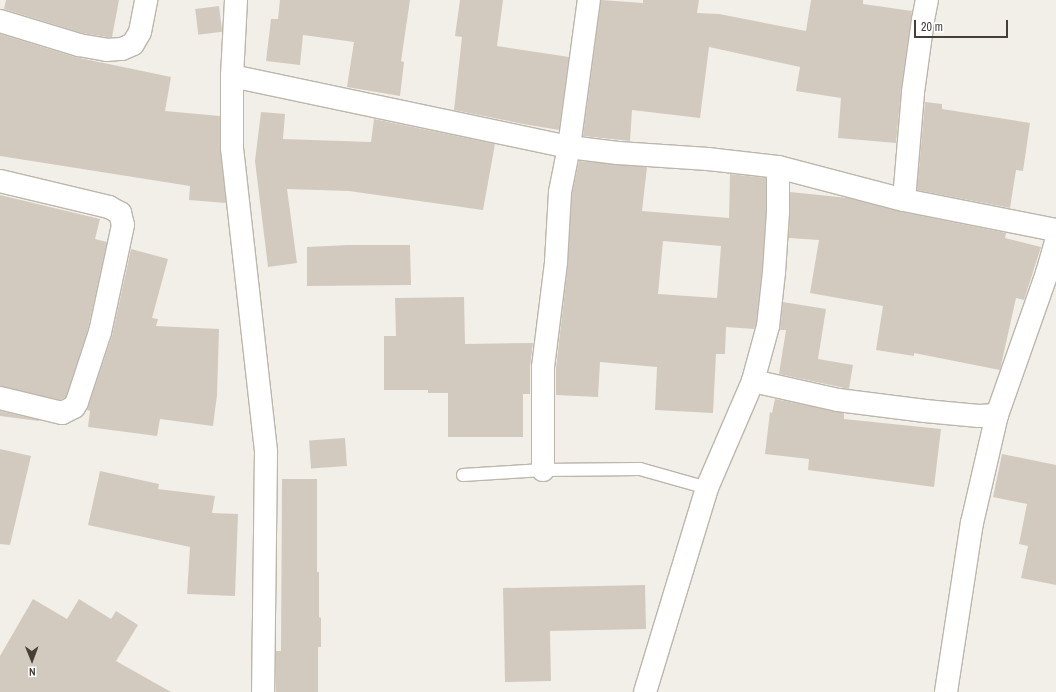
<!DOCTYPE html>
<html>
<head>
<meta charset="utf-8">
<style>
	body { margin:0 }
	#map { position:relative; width:1056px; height:692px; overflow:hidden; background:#f2efe8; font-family:"Archivo Narrow",sans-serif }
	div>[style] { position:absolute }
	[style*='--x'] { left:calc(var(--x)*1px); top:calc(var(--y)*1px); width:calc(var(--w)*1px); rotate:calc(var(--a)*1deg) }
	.building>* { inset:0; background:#d2cabf; transform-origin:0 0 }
	.roads { filter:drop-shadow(1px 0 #bcb6ac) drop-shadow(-1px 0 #bcb6ac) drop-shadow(0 1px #bcb6ac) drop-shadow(0 -1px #bcb6ac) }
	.lane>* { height:12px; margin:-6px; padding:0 6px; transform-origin:6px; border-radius:6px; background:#fff }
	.street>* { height:22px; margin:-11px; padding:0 11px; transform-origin:11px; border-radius:11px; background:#fff }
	span { translate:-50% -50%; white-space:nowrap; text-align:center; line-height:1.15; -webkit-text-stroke:3px #fff; paint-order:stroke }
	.north { position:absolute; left:12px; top:640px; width:40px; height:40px; -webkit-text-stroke:3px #fff; paint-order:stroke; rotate:179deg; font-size:11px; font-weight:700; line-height:16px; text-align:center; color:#453f38 }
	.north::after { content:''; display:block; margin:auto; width:14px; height:18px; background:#453f38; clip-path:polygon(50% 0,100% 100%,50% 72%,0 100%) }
	.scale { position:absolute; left:914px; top:20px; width:94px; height:18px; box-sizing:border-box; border:2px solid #453f38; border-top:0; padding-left:5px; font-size:12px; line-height:14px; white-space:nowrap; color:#453f38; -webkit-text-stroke:3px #fff; paint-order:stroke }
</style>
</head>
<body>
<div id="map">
	<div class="building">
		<div style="clip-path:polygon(6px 0,119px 0,112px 37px,107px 37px,82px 33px,4px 9px)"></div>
		<div style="clip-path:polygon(280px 0,410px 0,401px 61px,404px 62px,400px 96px,347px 87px,354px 42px,303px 35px,300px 65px,266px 61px,271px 19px,278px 19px)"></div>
		<div style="clip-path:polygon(460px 0,503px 0,497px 46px,569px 57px,559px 130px,523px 124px,454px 110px,462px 37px,455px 36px)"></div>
		<div style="clip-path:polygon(601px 0,643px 3px,643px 0,699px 0,697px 13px,719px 14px,806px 31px,811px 0,863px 0,863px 4px,912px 11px,901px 90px,896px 143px,838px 138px,841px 98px,796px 91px,800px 67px,709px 47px,700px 118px,632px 110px,630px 141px,583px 136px)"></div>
		<div style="left:219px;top:6px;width:26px;height:24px;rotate:83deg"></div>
		<div style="clip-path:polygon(0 34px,75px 57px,171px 77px,165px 111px,220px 116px,220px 149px,226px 203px,189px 200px,190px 186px,0 156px)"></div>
		<div style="clip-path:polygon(925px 102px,942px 104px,942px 109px,1030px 123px,1023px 171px,1016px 170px,1010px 208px,917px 190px)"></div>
		<div style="clip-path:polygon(261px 112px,285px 114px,283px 139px,371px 142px,374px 119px,495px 144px,483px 210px,349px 191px,287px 189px,297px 263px,268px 267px,255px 161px)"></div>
		<div style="clip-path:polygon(evenodd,579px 161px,647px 167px,642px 211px,729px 218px,730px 174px,766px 178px,766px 212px,762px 271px,756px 324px,754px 329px,726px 327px,725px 354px,716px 354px,713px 413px,655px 410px,657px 367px,600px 362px,598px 397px,556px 395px,556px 368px,568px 264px,572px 194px,579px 161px,663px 241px,721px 246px,717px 298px,658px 294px,663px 241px)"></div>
		<div style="clip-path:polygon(790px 192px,848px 198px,902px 212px,1006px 233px,1005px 238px,1041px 247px,1024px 300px,1016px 298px,1000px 370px,914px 353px,914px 356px,876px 350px,883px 306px,810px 293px,819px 240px,789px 238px)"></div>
		<div style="clip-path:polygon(0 195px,100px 219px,95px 239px,107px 242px,88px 329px,66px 397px,60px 400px,0 386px)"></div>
		<div style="clip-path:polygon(348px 245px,410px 245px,411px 285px,307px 286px,307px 247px)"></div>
		<div style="clip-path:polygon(131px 249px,168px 259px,152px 318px,158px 319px,156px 326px,219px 329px,217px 395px,213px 426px,160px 419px,157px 436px,88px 427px,90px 411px,87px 410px,112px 336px)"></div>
		<div style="clip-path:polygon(464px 297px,465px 344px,533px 343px,530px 367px,530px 394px,523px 394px,523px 437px,448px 437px,448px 393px,428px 393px,428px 390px,384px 390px,384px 336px,396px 336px,395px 298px)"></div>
		<div style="clip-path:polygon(783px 302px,826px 309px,818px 359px,853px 365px,849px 389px,779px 374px,786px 330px,780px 330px)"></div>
		<div style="clip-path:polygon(775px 399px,844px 413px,844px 419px,941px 429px,934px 487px,808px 470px,809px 459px,765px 454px,770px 412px,772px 413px)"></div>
		<div style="clip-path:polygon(0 411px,39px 420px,39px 421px,0 416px)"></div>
		<div style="left:345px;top:438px;width:28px;height:36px;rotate:86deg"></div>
		<div style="clip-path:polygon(0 449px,31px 456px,10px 545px,0 544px)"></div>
		<div style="clip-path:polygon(1002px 454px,1056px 465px,1056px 585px,1021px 578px,1028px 546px,1019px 544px,1027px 504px,993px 497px)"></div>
		<div style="clip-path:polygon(100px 471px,159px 484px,158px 489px,215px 496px,212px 513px,238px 514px,235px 596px,187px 594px,190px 547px,88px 525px)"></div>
		<div style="clip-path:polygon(282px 479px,317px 479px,317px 572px,319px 572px,319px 617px,321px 618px,321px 647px,318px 647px,318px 692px,276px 692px,276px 651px,281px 651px)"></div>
		<div style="clip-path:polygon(645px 585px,646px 629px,550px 631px,551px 681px,505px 682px,503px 588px)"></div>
		<div style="clip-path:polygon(33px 599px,67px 619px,79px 599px,111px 619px,116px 611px,138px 625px,116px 661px,171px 692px,0 692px,0 656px)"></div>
	</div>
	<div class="roads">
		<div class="lane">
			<div style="--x:463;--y:475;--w:80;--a:-3.6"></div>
			<div style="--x:543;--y:470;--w:97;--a:-0.6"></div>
			<div style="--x:640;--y:469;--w:70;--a:15.8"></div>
		</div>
		<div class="street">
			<div style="--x:236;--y:0;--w:76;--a:93"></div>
			<div style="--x:232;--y:76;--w:72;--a:90"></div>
			<div style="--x:232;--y:148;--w:306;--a:83.6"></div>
			<div style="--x:266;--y:452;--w:240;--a:90.7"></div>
			<div style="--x:0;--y:21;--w:83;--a:16.9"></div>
			<div style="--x:79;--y:45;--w:27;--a:10"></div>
			<div style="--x:106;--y:50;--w:16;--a:-4"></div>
			<div style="--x:122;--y:49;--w:12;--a:-24"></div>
			<div style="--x:133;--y:44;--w:14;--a:-60"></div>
			<div style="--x:140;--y:32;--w:33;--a:-79"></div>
			<div style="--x:232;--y:76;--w:344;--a:11.9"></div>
			<div style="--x:569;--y:147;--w:49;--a:7"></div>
			<div style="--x:618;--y:153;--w:90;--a:3.8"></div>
			<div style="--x:708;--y:159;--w:70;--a:6.5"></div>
			<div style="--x:778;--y:167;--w:45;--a:90"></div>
			<div style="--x:778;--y:212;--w:60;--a:93.8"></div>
			<div style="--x:774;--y:272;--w:54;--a:96.3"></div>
			<div style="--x:768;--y:326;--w:57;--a:105.3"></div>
			<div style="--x:753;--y:381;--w:116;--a:113.3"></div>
			<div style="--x:707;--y:488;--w:213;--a:106.9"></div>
			<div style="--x:778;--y:167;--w:130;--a:14.7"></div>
			<div style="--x:904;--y:200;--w:155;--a:11.2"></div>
			<div style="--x:0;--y:181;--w:112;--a:13.4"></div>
			<div style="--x:109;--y:207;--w:13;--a:29"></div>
			<div style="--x:120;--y:213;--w:12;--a:76"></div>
			<div style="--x:123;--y:225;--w:109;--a:102.1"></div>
			<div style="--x:100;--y:332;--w:74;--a:108.2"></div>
			<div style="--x:77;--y:402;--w:6;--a:121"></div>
			<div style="--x:74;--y:407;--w:13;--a:153"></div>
			<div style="--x:62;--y:413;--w:64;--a:-166.4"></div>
			<div style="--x:904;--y:200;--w:108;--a:-85.2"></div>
			<div style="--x:913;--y:92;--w:73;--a:-82.1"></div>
			<div style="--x:923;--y:20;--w:20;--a:-79"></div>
			<div style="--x:753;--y:381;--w:87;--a:12.6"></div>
			<div style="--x:838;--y:400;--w:88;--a:7.2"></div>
			<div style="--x:925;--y:411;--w:54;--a:5.3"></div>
			<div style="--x:979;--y:416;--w:18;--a:-3"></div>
			<div style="--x:997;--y:415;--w:151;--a:-70.6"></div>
			<div style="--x:1047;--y:273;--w:33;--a:-74"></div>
			<div style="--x:543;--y:470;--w:103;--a:-90"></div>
			<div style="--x:543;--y:367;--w:106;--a:-82.9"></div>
			<div style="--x:556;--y:262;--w:70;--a:-86.7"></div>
			<div style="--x:560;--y:192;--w:46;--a:-78.7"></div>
			<div style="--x:569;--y:147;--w:148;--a:-82.3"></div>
			<div style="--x:946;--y:692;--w:171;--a:-81.3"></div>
			<div style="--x:972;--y:523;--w:111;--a:-77"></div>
		</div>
	</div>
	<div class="north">N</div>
	<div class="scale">20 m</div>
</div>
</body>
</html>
